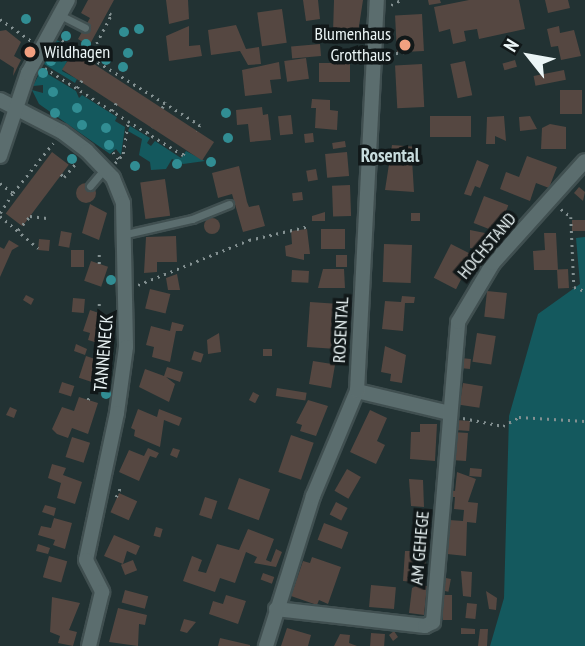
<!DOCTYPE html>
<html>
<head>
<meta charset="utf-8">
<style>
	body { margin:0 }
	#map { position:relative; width:585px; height:646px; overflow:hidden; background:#223233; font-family:"PT Sans Narrow",sans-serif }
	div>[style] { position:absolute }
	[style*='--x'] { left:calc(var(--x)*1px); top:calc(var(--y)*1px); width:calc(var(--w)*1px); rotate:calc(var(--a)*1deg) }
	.green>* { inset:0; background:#14595e }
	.building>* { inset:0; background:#554741; transform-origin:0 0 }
	.round { border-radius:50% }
	.path>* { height:2.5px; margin-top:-1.25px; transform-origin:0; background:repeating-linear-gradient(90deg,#839091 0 2px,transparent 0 7px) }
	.roads { filter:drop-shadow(2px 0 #404f50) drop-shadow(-2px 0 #404f50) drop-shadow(0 2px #404f50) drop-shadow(0 -2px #404f50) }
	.service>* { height:7px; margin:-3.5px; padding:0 3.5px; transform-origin:3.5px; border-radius:3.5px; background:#5b6d6e }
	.minor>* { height:14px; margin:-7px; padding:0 7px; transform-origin:7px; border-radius:7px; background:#5b6d6e }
	.trees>* { width:10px; height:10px; margin:-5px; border-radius:50%; background:#318d93 }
	.dots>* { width:19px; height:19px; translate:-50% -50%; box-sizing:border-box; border:4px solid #111819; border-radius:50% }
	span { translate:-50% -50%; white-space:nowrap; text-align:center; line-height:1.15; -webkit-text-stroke:7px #111819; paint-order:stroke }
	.poi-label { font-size:18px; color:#ebf5f6 }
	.right { translate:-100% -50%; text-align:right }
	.left { translate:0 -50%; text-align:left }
	.street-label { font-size:18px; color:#ebf5f6 }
	.neighbourhood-label { font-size:19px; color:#c8dcdd; font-weight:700 }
	.north { position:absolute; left:494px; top:21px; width:70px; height:70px; -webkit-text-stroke:5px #111819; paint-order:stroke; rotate:301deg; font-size:19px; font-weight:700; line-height:28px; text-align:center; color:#ebf5f6 }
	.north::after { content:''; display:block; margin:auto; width:24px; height:32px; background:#ebf5f6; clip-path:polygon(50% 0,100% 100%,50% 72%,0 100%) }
</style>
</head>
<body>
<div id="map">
	<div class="green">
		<div style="clip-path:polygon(57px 40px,73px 50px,62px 71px,77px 79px,75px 83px,44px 64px)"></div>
		<div style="clip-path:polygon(41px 70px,76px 91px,79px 98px,82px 95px,117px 117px,115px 121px,125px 127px,121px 155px,116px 149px,110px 154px,39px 104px,32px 90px,43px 93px,43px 85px,33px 86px)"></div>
		<div style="clip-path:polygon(130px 126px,150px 138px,147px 143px,151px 146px,155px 141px,181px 158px,186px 151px,205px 161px,183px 164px,172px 159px,166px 169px,151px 170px,150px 162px,139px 155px,142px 139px,128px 131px)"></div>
		<div style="clip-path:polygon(585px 237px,585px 646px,490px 646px,504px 598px,509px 416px,538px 314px,580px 284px,576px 238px)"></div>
	</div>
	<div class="building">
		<div style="clip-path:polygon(88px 0,114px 0,89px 46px,78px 39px,90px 18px,81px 13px)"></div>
		<div style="clip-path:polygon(166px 0,188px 0,189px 19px,169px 24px)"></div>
		<div style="clip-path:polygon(303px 0,318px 0,320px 19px,306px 21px)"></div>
		<div style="clip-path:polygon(334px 0,363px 0,358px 33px,333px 32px)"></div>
		<div style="clip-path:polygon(428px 0,440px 0,441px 3px,429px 5px)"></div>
		<div style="clip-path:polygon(469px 0,519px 0,525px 29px,479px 39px,477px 29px,464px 31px,466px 41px,453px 44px,450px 29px,439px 32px,434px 7px)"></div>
		<div style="clip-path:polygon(545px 0,568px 0,570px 8px,548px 13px)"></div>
		<div style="left:282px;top:9px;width:34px;height:25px;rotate:82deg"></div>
		<div style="left:422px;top:14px;width:37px;height:27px;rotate:87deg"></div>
		<div style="clip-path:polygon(236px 25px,246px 49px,259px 47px,261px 64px,248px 65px,240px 51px,211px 55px,208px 30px)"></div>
		<div style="clip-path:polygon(189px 26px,189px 46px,200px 45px,202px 56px,169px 61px,166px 36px)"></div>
		<div style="clip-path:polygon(559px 26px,560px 33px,574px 30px,581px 56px,561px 60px,558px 46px,551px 47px,547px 29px)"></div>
		<div style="clip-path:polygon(6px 30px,21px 42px,14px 56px,21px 60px,13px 76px,14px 68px,0 59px,0 31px)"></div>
		<div style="left:320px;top:44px;width:12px;height:29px;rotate:85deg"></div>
		<div style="left:74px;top:51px;width:167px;height:22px;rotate:33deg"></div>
		<div style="left:306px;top:58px;width:21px;height:22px;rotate:82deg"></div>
		<div style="left:515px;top:60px;width:7px;height:13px;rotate:74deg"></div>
		<div style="left:465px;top:61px;width:35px;height:15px;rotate:78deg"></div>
		<div style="clip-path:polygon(279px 62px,281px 79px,270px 80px,272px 93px,245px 96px,242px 70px)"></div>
		<div style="left:319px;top:63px;width:31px;height:19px"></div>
		<div style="left:422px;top:64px;width:43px;height:27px;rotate:87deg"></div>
		<div style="left:564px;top:70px;width:10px;height:31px;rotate:79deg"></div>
		<div style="left:582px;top:90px;width:24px;height:22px;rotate:90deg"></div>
		<div style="clip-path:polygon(312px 99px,330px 100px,330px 110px,338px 111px,337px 130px,315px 128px,316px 108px,311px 108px)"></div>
		<div style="clip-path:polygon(262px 107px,263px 115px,268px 114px,271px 140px,250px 142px,248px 124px,237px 125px,236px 110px)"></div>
		<div style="left:291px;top:115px;width:19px;height:13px;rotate:84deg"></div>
		<div style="left:430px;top:116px;width:41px;height:21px"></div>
		<div style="clip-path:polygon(504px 116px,506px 141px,495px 136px,495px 144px,486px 144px,487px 117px)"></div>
		<div style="clip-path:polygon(530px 116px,537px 129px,520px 131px,519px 117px)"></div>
		<div style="clip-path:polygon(550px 124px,566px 127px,566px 149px,541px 149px,542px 128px)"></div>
		<div style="left:313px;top:133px;width:9px;height:9px;rotate:84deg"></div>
		<div style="left:345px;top:141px;width:6px;height:13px;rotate:81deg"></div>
		<div style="clip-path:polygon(392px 145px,418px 147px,417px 159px,412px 159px,414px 192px,385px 190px)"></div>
		<div style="left:52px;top:152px;width:21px;height:77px;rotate:37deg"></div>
		<div style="left:347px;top:152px;width:24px;height:22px;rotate:85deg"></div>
		<div style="clip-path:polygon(527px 156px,557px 167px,549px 188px,536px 183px,530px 201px,500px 189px,506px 172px,519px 177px)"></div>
		<div style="clip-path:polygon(477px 160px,489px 165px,480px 188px,475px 186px,471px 196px,464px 194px)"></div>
		<div style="clip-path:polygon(239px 166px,247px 202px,249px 207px,259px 205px,265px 226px,243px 232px,232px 194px,218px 198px,212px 173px)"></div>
		<div style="left:316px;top:169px;width:11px;height:10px;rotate:80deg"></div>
		<div style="left:165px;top:179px;width:37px;height:25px;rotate:82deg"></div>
		<div class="round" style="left:76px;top:183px;width:20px;height:20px"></div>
		<div style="left:350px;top:185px;width:31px;height:18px;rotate:88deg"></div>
		<div style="clip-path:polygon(579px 187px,585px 192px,583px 201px,574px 193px)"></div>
		<div style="left:302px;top:192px;width:8px;height:10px;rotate:83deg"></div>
		<div style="left:484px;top:196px;width:26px;height:29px;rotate:21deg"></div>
		<div style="clip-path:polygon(90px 204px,107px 213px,99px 240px,82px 233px)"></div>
		<div style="clip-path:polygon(325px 212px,325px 221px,312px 221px,312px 216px)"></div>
		<div style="left:411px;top:213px;width:9px;height:8px"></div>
		<div class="round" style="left:204px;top:218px;width:16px;height:16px"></div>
		<div style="left:585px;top:220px;width:11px;height:13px;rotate:90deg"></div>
		<div style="clip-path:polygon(307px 229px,310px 254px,304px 254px,304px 260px,286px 256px,285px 246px,292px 244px,291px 231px)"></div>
		<div style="left:321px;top:229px;width:24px;height:20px"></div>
		<div style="clip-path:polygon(470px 230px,485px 233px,482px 250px,470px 248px)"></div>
		<div style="left:61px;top:231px;width:11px;height:15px;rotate:10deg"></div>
		<div style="clip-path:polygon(544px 233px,556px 233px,558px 270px,534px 270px,533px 251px,545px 250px)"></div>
		<div style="clip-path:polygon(176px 236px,177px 262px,157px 262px,157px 272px,144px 273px,146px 237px)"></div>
		<div style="left:39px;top:239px;width:11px;height:11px;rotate:5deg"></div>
		<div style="clip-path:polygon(9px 240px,19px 246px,12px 250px,0 277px,0 247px,4px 249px)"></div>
		<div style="left:384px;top:244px;width:28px;height:38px;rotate:2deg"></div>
		<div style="left:451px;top:244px;width:25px;height:38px;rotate:27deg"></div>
		<div style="left:71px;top:250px;width:13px;height:17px"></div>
		<div style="left:336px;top:255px;width:11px;height:12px"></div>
		<div style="left:91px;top:261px;width:18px;height:21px;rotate:19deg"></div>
		<div style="clip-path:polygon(323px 269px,344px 269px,345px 288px,318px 288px)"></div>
		<div style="left:568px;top:269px;width:19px;height:11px;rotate:87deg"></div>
		<div style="left:292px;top:270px;width:17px;height:12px;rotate:3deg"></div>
		<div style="clip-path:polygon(177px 274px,180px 290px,168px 290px,166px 278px)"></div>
		<div style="left:150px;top:289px;width:21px;height:20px;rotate:14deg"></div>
		<div style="left:487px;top:291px;width:20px;height:26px;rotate:6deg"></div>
		<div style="clip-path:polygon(26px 295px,34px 299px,31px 305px,23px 300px)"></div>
		<div style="clip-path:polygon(402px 296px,415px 297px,414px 303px,405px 303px,403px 331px,382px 329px,385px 301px,401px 302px)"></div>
		<div style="left:73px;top:298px;width:12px;height:14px;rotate:5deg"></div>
		<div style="left:310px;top:302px;width:26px;height:45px;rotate:4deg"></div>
		<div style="clip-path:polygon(90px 310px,108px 316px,98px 343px,88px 340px,90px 333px,83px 331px)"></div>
		<div style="clip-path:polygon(172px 322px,184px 325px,182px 331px,176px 331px,170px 362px,152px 357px,154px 347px,146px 345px,151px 326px,170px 331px)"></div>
		<div style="clip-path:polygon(219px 333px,221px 352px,208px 354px,207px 340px)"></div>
		<div style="left:477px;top:333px;width:19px;height:29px;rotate:9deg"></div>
		<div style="clip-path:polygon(76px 344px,87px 349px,85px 355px,74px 351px)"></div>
		<div style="clip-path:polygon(385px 346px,406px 355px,402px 383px,390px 381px,391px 374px,381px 372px)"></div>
		<div style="left:263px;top:349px;width:9px;height:7px"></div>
		<div style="left:194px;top:351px;width:10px;height:9px;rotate:17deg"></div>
		<div style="left:86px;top:356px;width:20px;height:23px;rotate:18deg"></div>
		<div style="clip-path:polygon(333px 357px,345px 358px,344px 365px,335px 365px,331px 388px,309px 384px,313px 361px,332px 364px)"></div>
		<div style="left:461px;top:358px;width:10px;height:10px;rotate:6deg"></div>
		<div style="clip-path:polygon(167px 367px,183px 372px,180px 382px,166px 377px,175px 384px,169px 402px,139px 387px,145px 369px,164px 376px)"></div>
		<div style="left:62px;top:382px;width:13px;height:11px;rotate:18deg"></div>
		<div style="left:463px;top:383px;width:20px;height:22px;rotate:9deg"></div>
		<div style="left:277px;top:388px;width:30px;height:8px;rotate:9deg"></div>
		<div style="left:253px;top:392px;width:7px;height:9px;rotate:27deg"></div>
		<div style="clip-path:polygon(79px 397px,98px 403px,88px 434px,72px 428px,68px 438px,57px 434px,52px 429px,62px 407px,74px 411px)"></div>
		<div style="clip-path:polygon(308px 400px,328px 406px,316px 436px,300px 431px,302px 425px,296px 423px)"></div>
		<div style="clip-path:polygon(10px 407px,17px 410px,14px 418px,6px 415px)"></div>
		<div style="clip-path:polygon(138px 409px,157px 417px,159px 409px,182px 418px,179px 426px,164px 420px,160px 447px,134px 436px,135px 430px,131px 428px)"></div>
		<div style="clip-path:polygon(370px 410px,387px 418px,377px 441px,385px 445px,376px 464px,350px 452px)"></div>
		<div style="left:456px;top:420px;width:14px;height:10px;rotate:4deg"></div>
		<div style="clip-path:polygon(420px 424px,437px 424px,435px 461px,410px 459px,411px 432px,420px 432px)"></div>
		<div style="left:453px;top:432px;width:15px;height:28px;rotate:4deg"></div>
		<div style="left:291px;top:435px;width:24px;height:39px;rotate:19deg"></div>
		<div style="left:72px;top:437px;width:19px;height:21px;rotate:18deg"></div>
		<div style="clip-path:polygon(148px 448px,159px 453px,156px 458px,150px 456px,139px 481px,119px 472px,129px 450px,144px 456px)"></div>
		<div style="clip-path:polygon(173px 448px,180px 450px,177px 458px,170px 455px)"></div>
		<div style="clip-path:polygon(52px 464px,66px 468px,63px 475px,82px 482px,75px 504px,57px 498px,61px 483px,48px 478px)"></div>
		<div style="left:470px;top:468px;width:12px;height:8px;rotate:5deg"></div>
		<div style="left:347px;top:469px;width:16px;height:25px;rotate:30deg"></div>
		<div style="clip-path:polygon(457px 472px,476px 479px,468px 502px,478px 503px,476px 523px,467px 522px,466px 556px,447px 554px,449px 520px,463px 521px,464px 510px,454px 509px,455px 497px,450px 497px,450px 490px,455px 491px)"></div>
		<div style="left:239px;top:478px;width:33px;height:33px;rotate:20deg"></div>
		<div style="clip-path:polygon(409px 479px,423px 480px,424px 507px,411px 506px)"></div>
		<div style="left:119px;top:493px;width:20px;height:21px;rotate:24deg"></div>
		<div style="left:205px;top:497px;width:13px;height:19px;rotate:18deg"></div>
		<div style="left:336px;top:502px;width:13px;height:14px;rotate:27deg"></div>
		<div style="clip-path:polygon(45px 505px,56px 508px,54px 516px,42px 512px)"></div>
		<div style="left:415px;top:515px;width:15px;height:20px;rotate:8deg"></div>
		<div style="clip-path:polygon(54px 518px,72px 523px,65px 549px,53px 545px,55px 540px,38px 535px,41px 526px,51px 528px)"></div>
		<div style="left:324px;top:523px;width:26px;height:18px;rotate:21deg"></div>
		<div style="left:156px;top:527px;width:7px;height:9px;rotate:16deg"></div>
		<div style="clip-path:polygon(248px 529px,274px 539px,266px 560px,271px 562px,276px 549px,282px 552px,276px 567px,254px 563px,257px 557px,246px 552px,235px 583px,220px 578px,215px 592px,183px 581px,192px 556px,202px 560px,198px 571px,206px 573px,217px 544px,239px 550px)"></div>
		<div style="clip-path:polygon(114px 535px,140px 546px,136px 555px,127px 551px,123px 564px,104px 556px)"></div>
		<div style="clip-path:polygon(414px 543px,427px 544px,425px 575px,415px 575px,414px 582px,403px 581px,405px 551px,413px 551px)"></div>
		<div style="clip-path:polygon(38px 544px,50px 548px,48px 554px,36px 551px)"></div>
		<div style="left:49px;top:556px;width:19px;height:22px;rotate:16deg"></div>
		<div style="clip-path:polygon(312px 557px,341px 567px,328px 604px,319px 600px,317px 605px,291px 596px,303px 561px,310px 563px)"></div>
		<div style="left:133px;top:560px;width:11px;height:13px;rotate:68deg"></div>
		<div style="clip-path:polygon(461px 571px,472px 572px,471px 597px,463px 596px)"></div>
		<div style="left:263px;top:573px;width:12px;height:7px;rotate:20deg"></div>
		<div style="left:446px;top:578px;width:5px;height:13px;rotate:11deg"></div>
		<div style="left:371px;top:585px;width:25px;height:22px;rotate:5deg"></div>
		<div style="clip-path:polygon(418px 585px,427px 586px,424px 615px,409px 613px,412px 588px)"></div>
		<div style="left:125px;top:590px;width:24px;height:13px;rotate:15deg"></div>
		<div style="clip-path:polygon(486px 591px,497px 598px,496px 610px,489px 609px)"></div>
		<div style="clip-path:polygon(226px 595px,246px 601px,238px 624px,209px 614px,213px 601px,223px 604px)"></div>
		<div style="left:443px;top:595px;width:9px;height:25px"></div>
		<div style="clip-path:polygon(52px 597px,80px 603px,69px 630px,77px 632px,73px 646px,58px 643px,60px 636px,50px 632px)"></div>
		<div style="left:467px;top:603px;width:10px;height:15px;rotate:6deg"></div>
		<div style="clip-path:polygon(118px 608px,147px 615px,145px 625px,139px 624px,138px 646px,109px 642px)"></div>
		<div style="clip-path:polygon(184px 619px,196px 622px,187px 633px,180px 631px)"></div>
		<div style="clip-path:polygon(287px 628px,311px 635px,308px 646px,281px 646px)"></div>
		<div style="clip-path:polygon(461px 628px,475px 629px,475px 634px,461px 634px)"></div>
		<div style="clip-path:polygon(480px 629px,488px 629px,487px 646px,478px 646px)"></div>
		<div style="clip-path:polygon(394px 631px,398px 637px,393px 641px,389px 635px)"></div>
		<div style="left:371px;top:633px;width:14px;height:13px;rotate:4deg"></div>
		<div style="clip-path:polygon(340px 634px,350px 635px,349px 643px,357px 646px,334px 646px)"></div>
		<div style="clip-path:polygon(220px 638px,250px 645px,250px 646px,218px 646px)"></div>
	</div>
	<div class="path">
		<div style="--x:391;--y:5;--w:11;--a:-27"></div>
		<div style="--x:0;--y:19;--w:39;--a:35"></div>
		<div style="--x:62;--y:40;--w:162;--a:31.6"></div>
		<div style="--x:200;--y:125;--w:7;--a:117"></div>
		<div style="--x:389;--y:54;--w:16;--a:-7"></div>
		<div style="--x:90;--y:56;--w:46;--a:-62.9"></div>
		<div style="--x:111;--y:15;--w:4;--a:-146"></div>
		<div style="--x:45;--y:68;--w:98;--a:32.6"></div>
		<div style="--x:77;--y:88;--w:9;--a:-58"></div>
		<div style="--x:162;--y:108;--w:7;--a:-63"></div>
		<div style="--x:112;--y:111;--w:9;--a:-63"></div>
		<div style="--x:147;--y:133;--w:7;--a:-56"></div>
		<div style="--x:113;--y:152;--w:9;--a:49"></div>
		<div style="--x:115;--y:163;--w:12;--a:-48"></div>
		<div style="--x:123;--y:154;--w:33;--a:-81"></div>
		<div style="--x:128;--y:121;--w:65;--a:31.7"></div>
		<div style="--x:183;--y:155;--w:5;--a:-68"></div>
		<div style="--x:61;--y:174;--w:4;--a:45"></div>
		<div style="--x:64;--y:177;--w:20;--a:-49"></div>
		<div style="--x:0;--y:183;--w:16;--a:38"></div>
		<div style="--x:13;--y:193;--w:64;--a:-51.3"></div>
		<div style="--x:561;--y:209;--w:13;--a:39"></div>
		<div style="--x:571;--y:217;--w:70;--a:87.5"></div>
		<div style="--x:574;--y:287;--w:12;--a:20"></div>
		<div style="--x:0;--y:213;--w:24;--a:-57"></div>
		<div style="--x:0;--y:216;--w:50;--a:40.1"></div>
		<div style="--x:18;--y:230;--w:18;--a:-49"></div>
		<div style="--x:30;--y:216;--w:17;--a:7"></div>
		<div style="--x:99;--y:264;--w:10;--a:-90"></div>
		<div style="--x:138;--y:285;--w:120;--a:-22.1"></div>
		<div style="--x:249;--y:240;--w:62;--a:-13.1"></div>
		<div style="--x:99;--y:313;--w:10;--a:-90"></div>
		<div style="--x:95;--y:359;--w:4;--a:-76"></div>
		<div style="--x:88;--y:400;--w:4;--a:-76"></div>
		<div style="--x:463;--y:418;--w:41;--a:11.3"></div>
		<div style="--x:503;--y:426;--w:18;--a:-29"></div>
		<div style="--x:519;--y:417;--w:66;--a:3.5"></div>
		<div style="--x:116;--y:497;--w:12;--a:-66"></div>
	</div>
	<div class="roads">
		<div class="service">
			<div style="--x:60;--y:15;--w:28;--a:27"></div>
			<div style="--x:90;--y:186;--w:23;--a:-50"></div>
			<div style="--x:126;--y:234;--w:68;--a:-12.8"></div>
			<div style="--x:192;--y:219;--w:40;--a:-22"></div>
		</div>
		<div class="minor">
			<div style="--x:0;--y:100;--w:70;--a:27.3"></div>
			<div style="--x:62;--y:132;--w:31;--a:37"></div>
			<div style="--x:87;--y:151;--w:37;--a:46"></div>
			<div style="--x:113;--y:178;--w:27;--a:68"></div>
			<div style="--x:123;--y:203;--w:144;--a:88.8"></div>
			<div style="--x:126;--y:347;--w:67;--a:97.8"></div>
			<div style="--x:117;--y:413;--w:150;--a:101.9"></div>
			<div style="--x:86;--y:560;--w:36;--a:63"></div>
			<div style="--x:102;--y:592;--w:56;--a:103.5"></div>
			<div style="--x:0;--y:156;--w:88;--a:-71.4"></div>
			<div style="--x:28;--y:73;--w:83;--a:-61.3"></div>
			<div style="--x:357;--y:391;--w:95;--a:13.4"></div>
			<div style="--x:276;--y:609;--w:150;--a:6.5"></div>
			<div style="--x:425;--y:626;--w:9;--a:-27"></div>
			<div style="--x:433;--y:622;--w:301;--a:-85.2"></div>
			<div style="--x:458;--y:322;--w:69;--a:-59.3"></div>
			<div style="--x:493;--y:263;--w:137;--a:-48"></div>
			<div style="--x:266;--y:646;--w:157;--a:-72.6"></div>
			<div style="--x:313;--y:496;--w:114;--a:-67.3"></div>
			<div style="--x:357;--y:391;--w:392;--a:-87.1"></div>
		</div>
	</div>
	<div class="trees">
		<div style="left:26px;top:19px"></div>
		<div style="left:139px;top:29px"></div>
		<div style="left:124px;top:32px"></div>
		<div style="left:66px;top:36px"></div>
		<div style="left:86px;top:44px"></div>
		<div style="left:128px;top:53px"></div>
		<div style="left:106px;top:60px"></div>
		<div style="left:51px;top:61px"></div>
		<div style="left:123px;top:67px"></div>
		<div style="left:43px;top:73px"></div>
		<div style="left:53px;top:92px"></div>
		<div style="left:77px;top:108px"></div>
		<div style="left:55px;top:113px"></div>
		<div style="left:226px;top:113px"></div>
		<div style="left:82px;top:125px"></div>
		<div style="left:106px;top:128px"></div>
		<div style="left:228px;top:138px"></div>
		<div style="left:109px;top:145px"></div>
		<div style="left:72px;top:159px"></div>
		<div style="left:211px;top:162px"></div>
		<div style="left:177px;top:164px"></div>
		<div style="left:135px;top:166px"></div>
		<div style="left:111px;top:280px"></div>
		<div style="left:106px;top:394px"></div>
	</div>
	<div class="dots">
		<div style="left:405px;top:45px;background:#f2a080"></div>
		<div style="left:30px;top:52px;background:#f2a080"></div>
	</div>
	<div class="poi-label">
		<span class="right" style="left:391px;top:45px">Blumenhaus<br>Grotthaus</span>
		<span class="left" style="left:44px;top:52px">Wildhagen</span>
	</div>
	<div class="street-label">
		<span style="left:487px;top:246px;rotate:-50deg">HOCHSTAND</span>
		<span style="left:341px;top:330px;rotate:-87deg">ROSENTAL</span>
		<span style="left:104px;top:353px;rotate:-85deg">TANNENECK</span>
		<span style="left:420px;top:548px;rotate:-85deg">AM GEHEGE</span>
	</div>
	<div class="neighbourhood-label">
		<span style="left:390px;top:156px">Rosental</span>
	</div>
	<div class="north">N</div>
</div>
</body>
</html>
